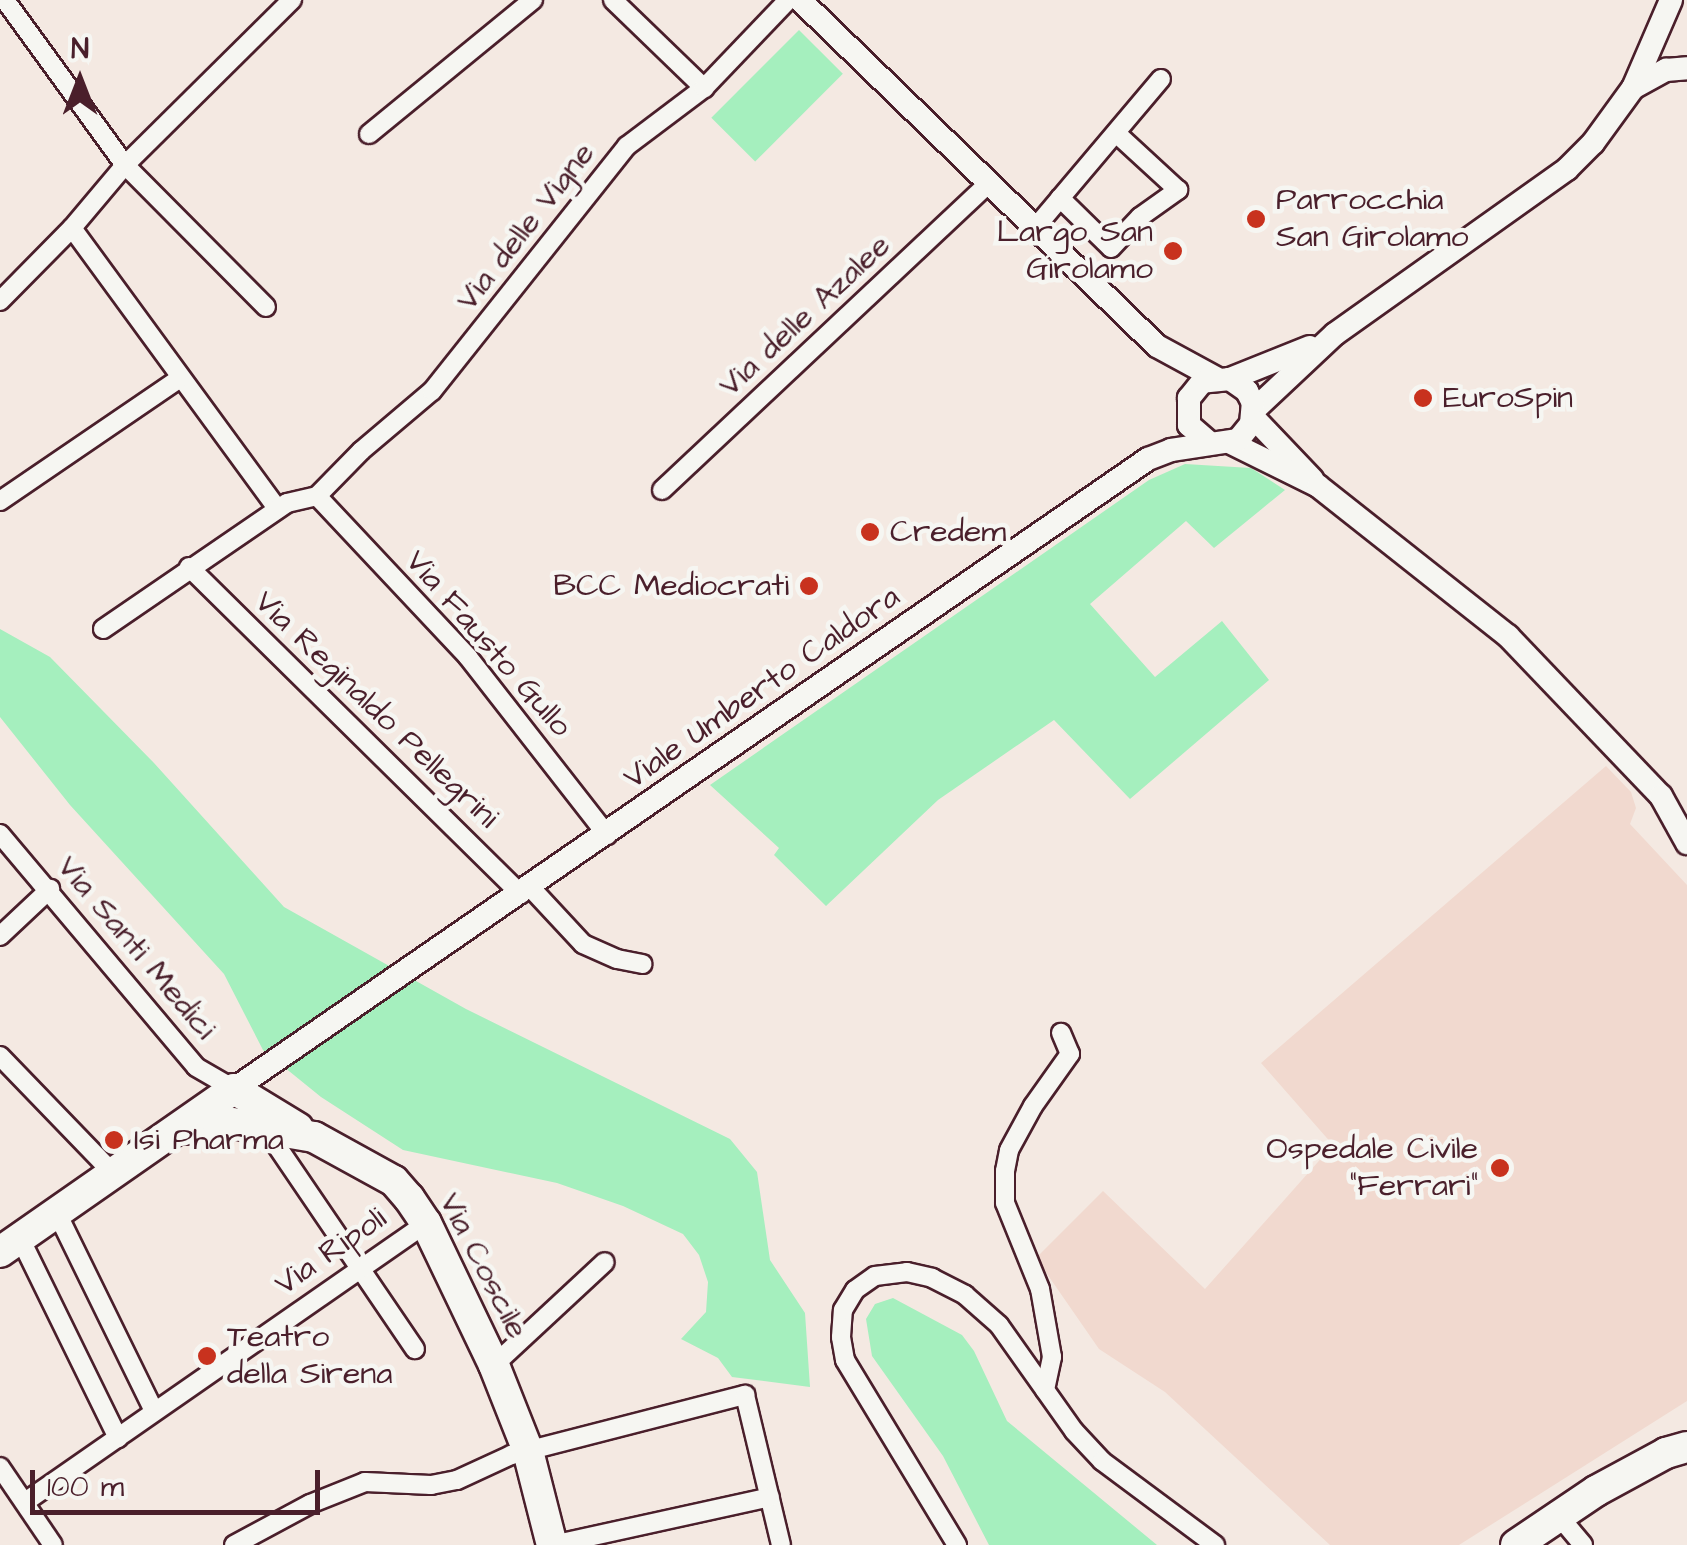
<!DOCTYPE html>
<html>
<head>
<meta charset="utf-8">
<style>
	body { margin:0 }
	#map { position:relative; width:1687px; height:1545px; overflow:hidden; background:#f4e9e2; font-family:"Architects Daughter",sans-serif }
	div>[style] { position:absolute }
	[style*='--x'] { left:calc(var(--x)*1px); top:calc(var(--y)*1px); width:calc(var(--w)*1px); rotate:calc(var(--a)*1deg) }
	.built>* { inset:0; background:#f1d9cf }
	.green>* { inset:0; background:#a5efbe; transform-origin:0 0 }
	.roads { filter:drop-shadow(2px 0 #4a1f2b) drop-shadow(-2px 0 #4a1f2b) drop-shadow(0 2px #4a1f2b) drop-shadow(0 -2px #4a1f2b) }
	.minor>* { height:18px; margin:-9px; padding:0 9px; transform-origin:9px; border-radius:9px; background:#f6f6f2 }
	.tertiary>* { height:22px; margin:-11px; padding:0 11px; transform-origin:11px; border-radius:11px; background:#f6f6f2 }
	.primary>* { height:30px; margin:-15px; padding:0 15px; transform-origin:15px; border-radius:15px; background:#f6f6f2 }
	.dots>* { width:28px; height:28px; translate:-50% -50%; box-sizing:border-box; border:5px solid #f6f6f2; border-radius:50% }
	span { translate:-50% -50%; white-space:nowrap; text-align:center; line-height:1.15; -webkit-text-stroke:9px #f6f6f2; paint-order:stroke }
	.poi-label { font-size:32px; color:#4a1f2b }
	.left { translate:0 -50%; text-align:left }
	.right { translate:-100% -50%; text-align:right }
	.street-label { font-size:32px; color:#4a1f2b }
	.north { position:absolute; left:30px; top:30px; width:100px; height:100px; -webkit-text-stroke:8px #f6f6f2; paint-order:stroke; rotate:0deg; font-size:28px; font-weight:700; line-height:40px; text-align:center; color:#4a1f2b }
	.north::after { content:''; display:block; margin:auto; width:35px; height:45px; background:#4a1f2b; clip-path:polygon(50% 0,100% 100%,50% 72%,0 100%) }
	.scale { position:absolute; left:30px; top:1470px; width:290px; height:45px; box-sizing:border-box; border:5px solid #4a1f2b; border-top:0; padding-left:12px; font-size:30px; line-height:35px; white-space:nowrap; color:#4a1f2b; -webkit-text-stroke:8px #f6f6f2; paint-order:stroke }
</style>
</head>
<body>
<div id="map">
	<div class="built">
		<div style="clip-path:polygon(1606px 766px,1631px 792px,1636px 808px,1630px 824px,1687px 885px,1687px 1401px,1459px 1545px,1330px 1545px,1165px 1392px,1099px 1349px,1036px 1258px,1103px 1191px,1205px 1289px,1333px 1145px,1261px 1063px)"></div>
	</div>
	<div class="green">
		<div style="left:799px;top:30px;width:62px;height:124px;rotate:45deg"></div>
		<div style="clip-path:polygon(1185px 464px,1251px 468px,1285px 490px,1214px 548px,1186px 521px,1090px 604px,1155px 677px,1222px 621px,1269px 680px,1130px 799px,1054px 720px,938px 800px,826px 906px,774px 855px,779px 848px,710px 785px,1149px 480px)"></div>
		<div style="clip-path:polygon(0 629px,50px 657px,154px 763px,284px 907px,466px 1009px,730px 1139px,757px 1172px,770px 1260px,805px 1313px,810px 1387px,732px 1377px,718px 1358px,681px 1339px,706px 1312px,708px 1282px,699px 1255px,683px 1234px,623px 1206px,557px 1183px,403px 1150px,321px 1097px,263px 1050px,224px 974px,70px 805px,0 717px)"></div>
		<div style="clip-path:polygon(893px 1298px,962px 1335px,974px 1351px,1007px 1421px,1157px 1545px,989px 1545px,943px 1456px,872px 1356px,866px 1319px,875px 1304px)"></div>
	</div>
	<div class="roads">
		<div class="minor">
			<div style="--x:5;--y:0;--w:204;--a:54"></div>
			<div style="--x:125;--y:165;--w:200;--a:45.2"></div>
			<div style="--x:613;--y:0;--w:127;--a:44"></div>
			<div style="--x:369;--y:134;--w:212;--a:-39.3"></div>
			<div style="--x:1060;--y:198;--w:71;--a:44.4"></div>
			<div style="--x:1111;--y:248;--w:42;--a:-46.9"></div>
			<div style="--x:1140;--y:217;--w:47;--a:-35.4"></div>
			<div style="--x:1178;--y:190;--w:84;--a:-137.4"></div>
			<div style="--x:72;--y:228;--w:348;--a:53.8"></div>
			<div style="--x:1035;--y:228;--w:195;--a:-49.8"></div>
			<div style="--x:0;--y:301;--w:103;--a:-45.4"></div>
			<div style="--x:72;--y:228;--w:82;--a:-49.9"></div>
			<div style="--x:125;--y:165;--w:235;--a:-44.7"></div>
			<div style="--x:662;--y:490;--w:447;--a:-43.2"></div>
			<div style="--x:317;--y:496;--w:63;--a:-45.6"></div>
			<div style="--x:361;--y:451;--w:93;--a:-40.2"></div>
			<div style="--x:432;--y:391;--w:313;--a:-51.5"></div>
			<div style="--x:627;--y:146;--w:96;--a:-37"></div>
			<div style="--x:704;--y:88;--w:122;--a:-46.3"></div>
			<div style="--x:317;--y:496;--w:221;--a:46.8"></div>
			<div style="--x:468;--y:657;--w:226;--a:52"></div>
			<div style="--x:0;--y:501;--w:218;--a:-34.3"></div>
			<div style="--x:189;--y:567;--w:466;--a:44.6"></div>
			<div style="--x:103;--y:629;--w:223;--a:-34.4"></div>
			<div style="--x:287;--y:503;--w:31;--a:-13"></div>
			<div style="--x:0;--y:834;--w:304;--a:49.9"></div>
			<div style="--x:196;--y:1067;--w:44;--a:30.1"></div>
			<div style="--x:531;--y:888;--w:76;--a:47.1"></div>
			<div style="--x:583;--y:944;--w:37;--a:24"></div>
			<div style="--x:617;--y:959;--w:26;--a:11"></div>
			<div style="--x:0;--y:936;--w:69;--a:-43.2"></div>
			<div style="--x:0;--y:1056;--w:165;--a:46"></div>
			<div style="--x:266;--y:1130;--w:265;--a:55.8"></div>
			<div style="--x:57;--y:1213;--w:220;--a:63.9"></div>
			<div style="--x:20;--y:1238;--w:223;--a:63.9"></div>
			<div style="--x:494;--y:1365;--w:151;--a:-42.9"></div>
			<div style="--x:1045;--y:1390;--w:34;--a:-78"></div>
			<div style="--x:1052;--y:1357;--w:69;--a:-100"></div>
			<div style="--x:1040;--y:1289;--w:93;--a:-112.1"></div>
			<div style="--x:1005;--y:1203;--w:32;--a:-90"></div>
			<div style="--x:1005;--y:1171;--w:21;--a:-79"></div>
			<div style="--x:1009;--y:1150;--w:50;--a:-61.4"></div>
			<div style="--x:1033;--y:1106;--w:64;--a:-54.6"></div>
			<div style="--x:1070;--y:1054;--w:23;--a:-113"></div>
			<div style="--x:0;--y:1467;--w:94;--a:55.8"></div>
			<div style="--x:25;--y:1502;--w:489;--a:-34.8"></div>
			<div style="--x:1558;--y:1515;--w:39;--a:50"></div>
			<div style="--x:234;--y:1545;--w:86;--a:-28.3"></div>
			<div style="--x:310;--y:1504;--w:59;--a:-21.8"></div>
			<div style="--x:365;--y:1482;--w:66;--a:2.6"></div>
			<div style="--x:431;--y:1485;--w:26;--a:-11"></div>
			<div style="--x:457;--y:1480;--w:60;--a:-24.8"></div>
			<div style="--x:511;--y:1455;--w:242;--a:-14.4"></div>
			<div style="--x:745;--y:1395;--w:154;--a:76.5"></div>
			<div style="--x:552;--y:1545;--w:223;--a:-12.4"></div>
			<div style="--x:957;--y:1545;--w:216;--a:-121.2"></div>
			<div style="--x:845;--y:1360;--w:23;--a:-100"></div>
			<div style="--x:841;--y:1337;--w:27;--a:-86"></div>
			<div style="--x:843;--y:1310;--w:23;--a:-59"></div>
			<div style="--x:855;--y:1290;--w:24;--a:-35"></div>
			<div style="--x:875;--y:1276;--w:32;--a:-7"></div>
			<div style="--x:907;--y:1272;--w:26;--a:13"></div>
			<div style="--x:932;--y:1278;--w:37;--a:27"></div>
			<div style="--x:965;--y:1295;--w:45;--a:41.4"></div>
			<div style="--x:999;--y:1325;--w:130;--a:54.7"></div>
			<div style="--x:1074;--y:1431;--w:41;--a:47"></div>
			<div style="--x:1102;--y:1461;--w:141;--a:36.6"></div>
		</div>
		<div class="tertiary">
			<div style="--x:800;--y:0;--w:497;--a:44.1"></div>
			<div style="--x:1157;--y:346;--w:67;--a:28.5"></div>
			<div style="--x:1633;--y:88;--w:38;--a:-29"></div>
			<div style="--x:1666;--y:70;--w:21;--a:-5"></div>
			<div style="--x:1230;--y:379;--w:86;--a:-21.8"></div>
			<div style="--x:1254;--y:410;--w:111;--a:-43.2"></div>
			<div style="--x:1335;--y:334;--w:285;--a:-35.4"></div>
			<div style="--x:1567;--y:169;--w:37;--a:-45"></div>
			<div style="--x:1593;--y:143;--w:68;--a:-54"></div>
			<div style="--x:1633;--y:88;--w:96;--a:-66.6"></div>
			<div style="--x:1253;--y:417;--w:86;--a:46.4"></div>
			<div style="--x:1231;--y:443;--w:97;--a:26.3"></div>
			<div style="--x:1318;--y:486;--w:242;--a:38.3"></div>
			<div style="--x:1508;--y:636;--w:221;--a:46.3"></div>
			<div style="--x:1661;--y:796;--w:54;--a:61"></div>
			<div style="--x:234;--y:1089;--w:1110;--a:-34.58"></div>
			<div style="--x:1148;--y:459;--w:25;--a:-21"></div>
			<div style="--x:1171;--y:450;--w:68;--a:-8.5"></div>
			<div style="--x:1238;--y:440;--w:21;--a:-51"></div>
			<div style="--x:1251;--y:424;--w:21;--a:-85"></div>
			<div style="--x:1253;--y:403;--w:13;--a:-117"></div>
			<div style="--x:1247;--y:391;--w:21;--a:-145"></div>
			<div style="--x:1230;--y:379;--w:28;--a:174"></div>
			<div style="--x:1202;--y:382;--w:21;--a:129"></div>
			<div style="--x:1189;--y:398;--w:27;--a:90"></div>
			<div style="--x:1189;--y:425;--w:28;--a:41"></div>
		</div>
		<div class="primary">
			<div style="--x:182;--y:1129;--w:50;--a:-6.8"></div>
			<div style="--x:232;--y:1123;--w:83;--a:9.7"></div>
			<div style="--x:314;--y:1137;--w:91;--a:28.8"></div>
			<div style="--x:394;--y:1181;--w:23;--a:49"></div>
			<div style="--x:409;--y:1198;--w:30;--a:56"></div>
			<div style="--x:426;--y:1223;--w:157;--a:64.4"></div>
			<div style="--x:494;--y:1365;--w:92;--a:68.4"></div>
			<div style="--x:528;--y:1451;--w:97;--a:75.7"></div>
			<div style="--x:0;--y:1252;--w:285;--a:-34.9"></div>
			<div style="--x:234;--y:1089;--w:75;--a:31.4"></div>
			<div style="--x:1516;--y:1545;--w:97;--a:-34"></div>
			<div style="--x:1596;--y:1491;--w:80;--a:-28.5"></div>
			<div style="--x:1666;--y:1453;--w:22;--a:-16"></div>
		</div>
	</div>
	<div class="dots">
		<div style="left:1256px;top:219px;background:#c8321e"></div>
		<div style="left:1173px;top:251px;background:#c8321e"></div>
		<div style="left:1423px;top:398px;background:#c8321e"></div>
		<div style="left:870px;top:532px;background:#c8321e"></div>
		<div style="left:809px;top:586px;background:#c8321e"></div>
		<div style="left:114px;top:1140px;background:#c8321e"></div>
		<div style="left:1500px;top:1168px;background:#c8321e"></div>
		<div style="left:207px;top:1356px;background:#c8321e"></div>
	</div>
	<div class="poi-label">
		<span class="left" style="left:1276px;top:219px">Parrocchia<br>San Girolamo</span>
		<span class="right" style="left:1153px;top:251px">Largo San<br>Girolamo</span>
		<span class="left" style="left:1443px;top:398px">EuroSpin</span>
		<span class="left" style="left:890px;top:532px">Credem</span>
		<span class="right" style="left:789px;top:586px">BCC Mediocrati</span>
		<span class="left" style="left:134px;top:1140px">Isi Pharma</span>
		<span class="right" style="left:1478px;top:1168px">Ospedale Civile<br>"Ferrari"</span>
		<span class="left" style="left:227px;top:1356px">Teatro<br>della Sirena</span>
	</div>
	<div class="street-label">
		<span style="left:526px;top:227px;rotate:-52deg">Via delle Vigne</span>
		<span style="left:805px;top:316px;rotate:-43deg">Via delle Azalee</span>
		<span style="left:488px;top:644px;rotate:49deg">Via Fausto Gullo</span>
		<span style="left:762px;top:688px;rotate:-35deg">Viale Umberto Caldora</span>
		<span style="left:376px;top:710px;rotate:44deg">Via Reginaldo Pellegrini</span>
		<span style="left:136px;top:948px;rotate:50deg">Via Santi Medici</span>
		<span style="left:331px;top:1252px;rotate:-35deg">Via Ripoli</span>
		<span style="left:483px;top:1266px;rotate:63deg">Via Coscile</span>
	</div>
	<div class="north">N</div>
	<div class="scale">100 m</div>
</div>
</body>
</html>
